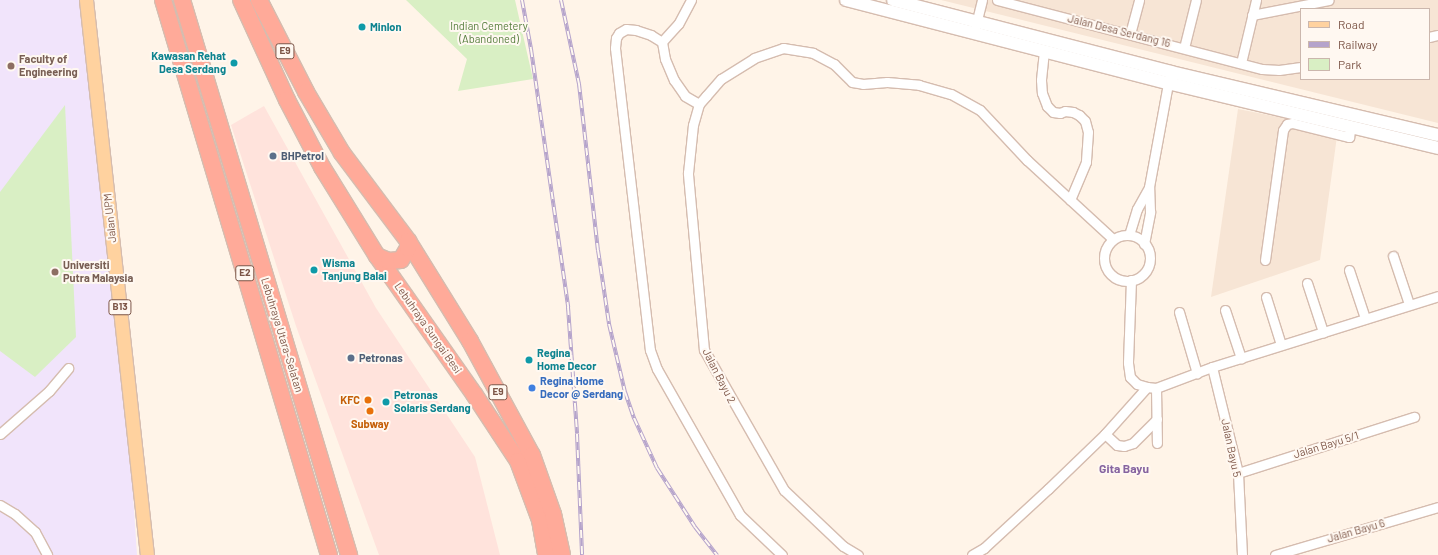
<!DOCTYPE html>
<html>
<head>
<meta charset="utf-8">
<style>
	body { margin:0 }
	#map { position:relative; width:1438px; height:555px; overflow:hidden; background:#fff4e8; font-family:Barlow,sans-serif }
	div>[style] { position:absolute }
	[style*='--x'] { left:calc(var(--x)*1px); top:calc(var(--y)*1px); width:calc(var(--w)*1px); rotate:calc(var(--a)*1deg) }
	.residential>* { inset:0; background:#f7e5d5 }
	.commercial>* { inset:0; background:#ffe3dc }
	.education>* { inset:0; background:#f1e4fb }
	.green>* { inset:0; background:#d9efc4 }
	.roads { filter:drop-shadow(1px 0 #d5bcaf) drop-shadow(-1px 0 #d5bcaf) drop-shadow(0 1px #d5bcaf) drop-shadow(0 -1px #d5bcaf) }
	.street>* { height:9px; margin:-4.5px; padding:0 4.5px; transform-origin:4.5px; border-radius:4.5px; background:#fff }
	.street>.ring { margin:-4.5px; padding:0; box-sizing:content-box; background:none; border:9px solid #fff; border-radius:50% }
	.secondary>* { height:12px; margin:-6px; padding:0 6px; transform-origin:6px; border-radius:6px; background:#fff }
	.primary>* { height:13px; margin:-6.5px; padding:0 6.5px; transform-origin:6.5px; border-radius:6.5px; background:#ffd29f }
	.highway>* { height:16px; margin:-8px; padding:0 8px; transform-origin:8px; border-radius:8px; background:#fa9 }
	.rail>* { height:4px; margin-top:-2px; transform-origin:0; background:repeating-linear-gradient(90deg,#fff8f1 0 8px,#b5a3cb 0 16px); box-sizing:border-box; border-block:1px solid #b5a3cb }
	.dots>* { width:11px; height:11px; translate:-50% -50%; box-sizing:border-box; border:2px solid #fff8f1; border-radius:50% }
	span { translate:-50% -50%; white-space:nowrap; text-align:center; line-height:1.15; -webkit-text-stroke:4px #fff8f1; paint-order:stroke }
	.shield-label span { padding:1px 3px; background:#fff8f1; border:1px solid; border-radius:3px; -webkit-text-stroke-width:0 }
	.shield-label { font-size:10px; color:#7d5648; font-weight:700 }
	.culture-label { font-size:11px; color:#0d838f; font-weight:700 }
	.left { translate:0 -50%; text-align:left }
	.right { translate:-100% -50%; text-align:right }
	.park-label { font-size:11px; color:#557d3c }
	.street-label { font-size:11px; color:#7d5648 }
	.education-label { font-size:11px; color:#785e54; font-weight:700 }
	.service-label { font-size:11px; color:#4e5e75; font-weight:700 }
	.shop-label { font-size:11px; color:#366cbe; font-weight:700 }
	.food-label { font-size:11px; color:#c56008; font-weight:700 }
	.neighbourhood-label { font-size:12px; color:#8664a0; font-weight:700 }
	.legend { position:absolute; left:1300px; top:8px; width:130px; height:72px; box-sizing:border-box; background:#fff8f1; border:1px solid #cbb7ad; margin:0; padding:5px 7px; list-style:none; font-size:12px; color:#7d5648 }
	.legend li { display:flex; align-items:center; gap:8px; height:20px }
	.legend b { width:20px; border:1px solid #cbb7ad }
</style>
</head>
<body>
<div id="map">
	<div class="residential">
		<div style="clip-path:polygon(evenodd,941px 0,1438px 0,1438px 123px,941px 0,1301px 9px,1429px 9px,1429px 79px,1301px 79px,1301px 9px)"></div>
		<div style="clip-path:polygon(1238px 109px,1338px 129px,1320px 260px,1211px 297px)"></div>
	</div>
	<div class="commercial">
		<div style="clip-path:polygon(264px 106px,376px 308px,475px 457px,500px 555px,379px 555px,296px 326px,231px 125px)"></div>
	</div>
	<div class="education">
		<div style="clip-path:polygon(0 0,79px 0,131px 464px,137px 555px,0 555px)"></div>
	</div>
	<div class="green">
		<div style="clip-path:polygon(406px 0,515px 0,533px 79px,458px 91px,467px 59px)"></div>
		<div style="clip-path:polygon(65px 105px,76px 337px,35px 377px,0 351px,0 192px)"></div>
	</div>
	<div class="roads">
		<div class="street">
			<div style="--x:691;--y:0;--w:27;--a:118"></div>
			<div style="--x:678;--y:24;--w:24;--a:132"></div>
			<div style="--x:662;--y:42;--w:17;--a:80"></div>
			<div style="--x:665;--y:59;--w:23;--a:67"></div>
			<div style="--x:674;--y:80;--w:19;--a:55"></div>
			<div style="--x:685;--y:96;--w:16;--a:30"></div>
			<div style="--x:997;--y:0;--w:274;--a:14.6"></div>
			<div style="--x:1262;--y:69;--w:17;--a:3"></div>
			<div style="--x:1279;--y:70;--w:22;--a:-8"></div>
			<div style="--x:1252;--y:15;--w:78;--a:-11"></div>
			<div style="--x:975;--y:28;--w:29;--a:-76"></div>
			<div style="--x:1130;--y:34;--w:35;--a:-75"></div>
			<div style="--x:1429;--y:37;--w:9;--a:-13"></div>
			<div style="--x:662;--y:42;--w:13;--a:-148"></div>
			<div style="--x:651;--y:35;--w:16;--a:-162"></div>
			<div style="--x:636;--y:30;--w:10;--a:-174"></div>
			<div style="--x:626;--y:29;--w:8;--a:150"></div>
			<div style="--x:619;--y:33;--w:6;--a:121"></div>
			<div style="--x:616;--y:38;--w:10;--a:96"></div>
			<div style="--x:615;--y:48;--w:304;--a:83.4"></div>
			<div style="--x:650;--y:350;--w:20;--a:70"></div>
			<div style="--x:657;--y:369;--w:168;--a:60.4"></div>
			<div style="--x:740;--y:515;--w:58;--a:43.6"></div>
			<div style="--x:1184;--y:48;--w:49;--a:-76"></div>
			<div style="--x:1044;--y:51;--w:29;--a:96"></div>
			<div style="--x:1041;--y:80;--w:13;--a:86"></div>
			<div style="--x:1042;--y:93;--w:14;--a:69"></div>
			<div style="--x:1047;--y:106;--w:8;--a:45"></div>
			<div style="--x:1053;--y:112;--w:7;--a:8"></div>
			<div style="--x:1060;--y:113;--w:5;--a:-22"></div>
			<div style="--x:1065;--y:111;--w:8;--a:7"></div>
			<div style="--x:1073;--y:112;--w:7;--a:27"></div>
			<div style="--x:1079;--y:115;--w:8;--a:45"></div>
			<div style="--x:1085;--y:121;--w:11;--a:75"></div>
			<div style="--x:1088;--y:132;--w:30;--a:94"></div>
			<div style="--x:1086;--y:162;--w:41;--a:112.8"></div>
			<div style="--x:1241;--y:63;--w:65;--a:-76.6"></div>
			<div style="--x:1129;--y:235;--w:27;--a:-73"></div>
			<div style="--x:1137;--y:209;--w:25;--a:-61"></div>
			<div class="ring" style="left:1104px;top:235px;width:37px;height:37px"></div>
			<div style="--x:1144;--y:244;--w:33;--a:-79"></div>
			<div style="--x:1150;--y:212;--w:25;--a:-92"></div>
			<div style="--x:1149;--y:187;--w:111;--a:-79.6"></div>
			<div style="--x:1393;--y:256;--w:51;--a:71.6"></div>
			<div style="--x:1265;--y:260;--w:131;--a:-82.1"></div>
			<div style="--x:1283;--y:130;--w:7;--a:-56"></div>
			<div style="--x:1287;--y:124;--w:5;--a:-11"></div>
			<div style="--x:1292;--y:123;--w:59;--a:13.8"></div>
			<div style="--x:1349;--y:137;--w:10;--a:-79"></div>
			<div style="--x:1349;--y:270;--w:51;--a:71.6"></div>
			<div style="--x:1131;--y:280;--w:83;--a:92.1"></div>
			<div style="--x:1128;--y:363;--w:14;--a:82"></div>
			<div style="--x:1130;--y:377;--w:10;--a:45"></div>
			<div style="--x:1137;--y:384;--w:10;--a:17"></div>
			<div style="--x:1147;--y:387;--w:9;--a:6"></div>
			<div style="--x:1156;--y:388;--w:60;--a:-20.6"></div>
			<div style="--x:1212;--y:367;--w:237;--a:-17.4"></div>
			<div style="--x:1307;--y:283;--w:52;--a:71.9"></div>
			<div style="--x:1266;--y:297;--w:50;--a:72.6"></div>
			<div style="--x:1225;--y:310;--w:51;--a:71.6"></div>
			<div style="--x:1179;--y:312;--w:64;--a:73.6"></div>
			<div style="--x:1212;--y:367;--w:109;--a:76.2"></div>
			<div style="--x:1238;--y:473;--w:82;--a:87.2"></div>
			<div style="--x:1156;--y:388;--w:55;--a:89"></div>
			<div style="--x:0;--y:434;--w:65;--a:-41.3"></div>
			<div style="--x:49;--y:391;--w:30;--a:-50"></div>
			<div style="--x:1105;--y:434;--w:16;--a:43"></div>
			<div style="--x:1117;--y:445;--w:7;--a:8"></div>
			<div style="--x:1124;--y:446;--w:9;--a:-18"></div>
			<div style="--x:1133;--y:443;--w:34;--a:-45"></div>
			<div style="--x:1238;--y:473;--w:185;--a:-17.7"></div>
			<div style="--x:0;--y:505;--w:17;--a:31"></div>
			<div style="--x:15;--y:514;--w:27;--a:42"></div>
			<div style="--x:35;--y:532;--w:26;--a:62"></div>
			<div style="--x:858;--y:555;--w:17;--a:-149"></div>
			<div style="--x:843;--y:546;--w:81;--a:-136.5"></div>
			<div style="--x:784;--y:490;--w:161;--a:-119.7"></div>
			<div style="--x:704;--y:350;--w:178;--a:-95.2"></div>
			<div style="--x:688;--y:173;--w:48;--a:-84.1"></div>
			<div style="--x:693;--y:125;--w:22;--a:-74"></div>
			<div style="--x:699;--y:104;--w:11;--a:-49"></div>
			<div style="--x:706;--y:96;--w:23;--a:-49"></div>
			<div style="--x:721;--y:79;--w:39;--a:-32"></div>
			<div style="--x:754;--y:58;--w:31;--a:-19"></div>
			<div style="--x:783;--y:48;--w:30;--a:9"></div>
			<div style="--x:813;--y:53;--w:24;--a:28"></div>
			<div style="--x:834;--y:64;--w:25;--a:45"></div>
			<div style="--x:852;--y:82;--w:11;--a:10"></div>
			<div style="--x:863;--y:84;--w:24;--a:-5"></div>
			<div style="--x:887;--y:82;--w:32;--a:5"></div>
			<div style="--x:919;--y:85;--w:33;--a:16"></div>
			<div style="--x:951;--y:94;--w:33;--a:29"></div>
			<div style="--x:980;--y:110;--w:69;--a:46.8"></div>
			<div style="--x:1027;--y:160;--w:117;--a:42.6"></div>
			<div style="--x:972;--y:555;--w:14;--a:-30"></div>
			<div style="--x:984;--y:548;--w:87;--a:-42.7"></div>
			<div style="--x:1048;--y:489;--w:79;--a:-44"></div>
			<div style="--x:1105;--y:434;--w:63;--a:-48.2"></div>
			<div style="--x:1275;--y:555;--w:170;--a:-16.4"></div>
		</div>
		<div class="secondary">
			<div style="--x:846;--y:0;--w:333;--a:14.5"></div>
			<div style="--x:1168;--y:83;--w:278;--a:13.5"></div>
			<div style="--x:893;--y:0;--w:287;--a:14.5"></div>
			<div style="--x:1171;--y:72;--w:274;--a:13.3"></div>
		</div>
		<div class="primary">
			<div style="--x:86;--y:0;--w:558;--a:83.73"></div>
		</div>
		<div class="highway">
			<div style="--x:163;--y:0;--w:579;--a:73.35"></div>
			<div style="--x:182;--y:0;--w:580;--a:73.25"></div>
			<div style="--x:241;--y:0;--w:110;--a:65.3"></div>
			<div style="--x:287;--y:100;--w:76;--a:62.4"></div>
			<div style="--x:322;--y:167;--w:105;--a:58.3"></div>
			<div style="--x:377;--y:256;--w:169;--a:54.9"></div>
			<div style="--x:474;--y:394;--w:80;--a:56.7"></div>
			<div style="--x:518;--y:461;--w:63;--a:69.6"></div>
			<div style="--x:540;--y:520;--w:36;--a:80"></div>
			<div style="--x:259;--y:0;--w:103;--a:62.9"></div>
			<div style="--x:306;--y:92;--w:71;--a:59.5"></div>
			<div style="--x:342;--y:153;--w:110;--a:53.1"></div>
			<div style="--x:408;--y:241;--w:118;--a:58.2"></div>
			<div style="--x:470;--y:341;--w:130;--a:61.5"></div>
			<div style="--x:532;--y:455;--w:63;--a:70.4"></div>
			<div style="--x:553;--y:514;--w:42;--a:77.6"></div>
			<div style="--x:377;--y:256;--w:13;--a:23"></div>
			<div style="--x:389;--y:261;--w:12;--a:-5"></div>
			<div style="--x:401;--y:260;--w:14;--a:-60"></div>
			<div style="--x:408;--y:248;--w:7;--a:-90"></div>
		</div>
	</div>
	<div class="rail">
		<div style="--x:522;--y:0;--w:50;--a:79.6"></div>
		<div style="--x:531;--y:49;--w:261;--a:81.8"></div>
		<div style="--x:568;--y:307;--w:127;--a:85.9"></div>
		<div style="--x:577;--y:434;--w:121;--a:87.6"></div>
		<div style="--x:561;--y:0;--w:86;--a:77.9"></div>
		<div style="--x:579;--y:84;--w:167;--a:83.5"></div>
		<div style="--x:598;--y:250;--w:75;--a:81.5"></div>
		<div style="--x:609;--y:324;--w:70;--a:76.8"></div>
		<div style="--x:625;--y:392;--w:28;--a:71"></div>
		<div style="--x:634;--y:418;--w:55;--a:65.3"></div>
		<div style="--x:657;--y:468;--w:70;--a:57.2"></div>
		<div style="--x:695;--y:527;--w:36;--a:52"></div>
	</div>
	<div class="dots">
		<div style="left:362px;top:27px;background:#0f9aa8"></div>
		<div style="left:234px;top:63px;background:#0f9aa8"></div>
		<div style="left:11px;top:66px;background:#8d6e63"></div>
		<div style="left:273px;top:156px;background:#5c6f8a"></div>
		<div style="left:314px;top:270px;background:#0f9aa8"></div>
		<div style="left:55px;top:272px;background:#8d6e63"></div>
		<div style="left:351px;top:358px;background:#5c6f8a"></div>
		<div style="left:529px;top:360px;background:#0f9aa8"></div>
		<div style="left:532px;top:388px;background:#3f7fe0"></div>
		<div style="left:368px;top:400px;background:#e8710a"></div>
		<div style="left:386px;top:402px;background:#0f9aa8"></div>
		<div style="left:370px;top:411px;background:#e8710a"></div>
	</div>
	<div class="shield-label">
		<span style="left:285px;top:51px">E9</span>
		<span style="left:245px;top:273px">E2</span>
		<span style="left:120px;top:307px">B13</span>
		<span style="left:498px;top:392px">E9</span>
	</div>
	<div class="culture-label">
		<span class="left" style="left:370px;top:27px">Minlon</span>
		<span class="right" style="left:226px;top:63px">Kawasan Rehat<br>Desa Serdang</span>
		<span class="left" style="left:322px;top:270px">Wisma<br>Tanjung Balai</span>
		<span class="left" style="left:537px;top:360px">Regina<br>Home Decor</span>
		<span class="left" style="left:394px;top:402px">Petronas<br>Solaris Serdang</span>
	</div>
	<div class="park-label">
		<span style="left:489px;top:33px">Indian Cemetery<br>(Abandoned)</span>
	</div>
	<div class="street-label">
		<span style="left:1119px;top:31px;rotate:14deg">Jalan Desa Serdang 16</span>
		<span style="left:110px;top:218px;rotate:-96deg">Jalan UPM</span>
		<span style="left:428px;top:328px;rotate:55deg">Lebuhraya Sungai Besi</span>
		<span style="left:282px;top:335px;rotate:73deg">Lebuhraya Utara–Selatan</span>
		<span style="left:719px;top:376px;rotate:63deg">Jalan Bayu 2</span>
		<span style="left:1326px;top:445px;rotate:-17deg">Jalan Bayu 5/1</span>
		<span style="left:1231px;top:448px;rotate:78deg">Jalan Bayu 5</span>
		<span style="left:1356px;top:531px;rotate:-16deg">Jalan Bayu 6</span>
	</div>
	<div class="education-label">
		<span class="left" style="left:19px;top:66px">Faculty of<br>Engineering</span>
		<span class="left" style="left:63px;top:272px">Universiti<br>Putra Malaysia</span>
	</div>
	<div class="service-label">
		<span class="left" style="left:281px;top:156px">BHPetrol</span>
		<span class="left" style="left:359px;top:358px">Petronas</span>
	</div>
	<div class="shop-label">
		<span class="left" style="left:540px;top:388px">Regina Home<br>Decor @ Serdang</span>
	</div>
	<div class="food-label">
		<span class="right" style="left:360px;top:400px">KFC</span>
		<span style="left:370px;top:424px">Subway</span>
	</div>
	<div class="neighbourhood-label">
		<span style="left:1124px;top:469px">Gita Bayu</span>
	</div>
	<ul class="legend">
	<li><b style="height:5px;background:#ffd29f"></b>Road</li>
	<li><b style="height:5px;background:#b5a3cb"></b>Railway</li>
	<li><b style="height:11px;background:#d9efc4"></b>Park</li>
	</ul>
</div>
</body>
</html>
